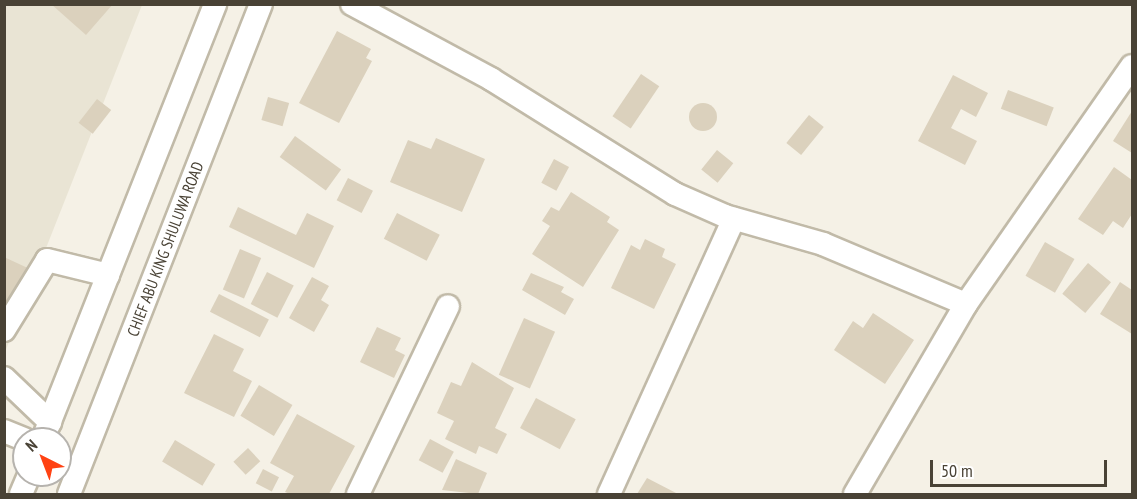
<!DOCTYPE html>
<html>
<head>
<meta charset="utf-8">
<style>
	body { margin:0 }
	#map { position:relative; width:1137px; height:499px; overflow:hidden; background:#f5f1e6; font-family:"PT Sans Narrow",sans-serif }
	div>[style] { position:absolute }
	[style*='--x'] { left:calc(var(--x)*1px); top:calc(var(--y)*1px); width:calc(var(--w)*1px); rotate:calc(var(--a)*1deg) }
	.residential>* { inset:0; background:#e9e4d4 }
	.building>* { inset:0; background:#dbd1bd; transform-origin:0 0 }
	.round { border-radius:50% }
	.roads { filter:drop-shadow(2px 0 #c1baa8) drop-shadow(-2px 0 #c1baa8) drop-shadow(0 2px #c1baa8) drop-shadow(0 -2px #c1baa8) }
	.minor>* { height:22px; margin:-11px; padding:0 11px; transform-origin:11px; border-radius:11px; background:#fff }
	span { translate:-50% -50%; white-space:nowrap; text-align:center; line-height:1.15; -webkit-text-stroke:4.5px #fff; paint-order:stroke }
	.street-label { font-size:16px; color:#494235 }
	.frame { position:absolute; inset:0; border:6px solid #494235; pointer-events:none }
	.north { position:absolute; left:12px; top:427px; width:60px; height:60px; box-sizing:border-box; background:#fff; border:2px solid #b6b3ae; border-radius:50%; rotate:318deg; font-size:16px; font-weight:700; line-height:24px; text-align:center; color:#494235 }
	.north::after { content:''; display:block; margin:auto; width:21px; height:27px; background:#ff4213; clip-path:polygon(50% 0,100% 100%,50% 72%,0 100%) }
	.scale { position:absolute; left:930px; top:460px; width:177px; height:27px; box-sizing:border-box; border:3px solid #494235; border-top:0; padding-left:8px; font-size:18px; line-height:21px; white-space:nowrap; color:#494235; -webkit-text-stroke:4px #fff; paint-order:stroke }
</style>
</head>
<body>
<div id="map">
	<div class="residential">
		<div style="clip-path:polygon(5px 5px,142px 5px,5px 352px)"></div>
	</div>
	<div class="building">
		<div style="clip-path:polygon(51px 4px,113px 4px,86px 35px)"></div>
		<div style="clip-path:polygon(337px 31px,371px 49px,366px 58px,372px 61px,339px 123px,299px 103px)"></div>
		<div style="left:641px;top:74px;width:22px;height:51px;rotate:34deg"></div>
		<div style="clip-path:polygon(953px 75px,988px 93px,976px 117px,961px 109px,951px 128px,977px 141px,965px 165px,918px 141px)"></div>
		<div style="left:1008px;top:90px;width:49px;height:20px;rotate:21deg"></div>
		<div style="left:268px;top:97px;width:22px;height:24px;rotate:16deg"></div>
		<div style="left:97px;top:99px;width:18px;height:30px;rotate:38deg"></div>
		<div class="round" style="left:689px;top:103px;width:28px;height:28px"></div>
		<div style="clip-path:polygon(1132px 111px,1132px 153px,1113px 141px)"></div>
		<div style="left:809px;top:115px;width:19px;height:36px;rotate:39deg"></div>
		<div style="left:295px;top:136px;width:57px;height:26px;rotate:36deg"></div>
		<div style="clip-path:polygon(436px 138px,485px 159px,462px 212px,390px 182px,408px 140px,431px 149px)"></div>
		<div style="left:717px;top:150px;width:21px;height:25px;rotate:39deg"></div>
		<div style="left:554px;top:159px;width:17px;height:27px;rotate:28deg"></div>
		<div style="clip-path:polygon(1114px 167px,1132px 180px,1132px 214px,1123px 228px,1113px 221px,1103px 235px,1078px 219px)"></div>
		<div style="left:348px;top:178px;width:28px;height:25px;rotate:27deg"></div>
		<div style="clip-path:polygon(571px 192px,610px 217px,607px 222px,619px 230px,583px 287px,532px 254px,550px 226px,542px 221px,551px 207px,559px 211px)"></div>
		<div style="clip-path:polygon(238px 207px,296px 235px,307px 213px,334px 226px,314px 268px,229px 227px)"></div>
		<div style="left:397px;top:213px;width:48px;height:29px;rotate:27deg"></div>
		<div style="clip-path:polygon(645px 239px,665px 249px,662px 257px,676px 264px,654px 309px,611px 288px,631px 245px,640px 250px)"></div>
		<div style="left:1045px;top:242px;width:34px;height:39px;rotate:30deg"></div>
		<div style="left:240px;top:249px;width:23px;height:44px;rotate:23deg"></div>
		<div style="clip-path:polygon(4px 257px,32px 270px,4px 329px)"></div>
		<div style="left:1088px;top:263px;width:30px;height:40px;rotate:40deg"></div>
		<div style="left:267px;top:272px;width:30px;height:36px;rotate:27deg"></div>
		<div style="clip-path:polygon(531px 273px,564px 287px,561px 292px,574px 299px,565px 315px,522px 290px)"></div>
		<div style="clip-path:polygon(312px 277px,329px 286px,321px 300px,329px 305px,314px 332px,289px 318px)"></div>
		<div style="clip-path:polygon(1120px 282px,1132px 290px,1132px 334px,1100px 314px)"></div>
		<div style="left:219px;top:294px;width:56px;height:20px;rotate:27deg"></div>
		<div style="clip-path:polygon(873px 313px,914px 340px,885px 384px,834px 350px,853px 321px,863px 328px)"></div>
		<div style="left:524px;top:318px;width:34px;height:62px;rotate:24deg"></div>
		<div style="clip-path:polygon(377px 327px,401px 338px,395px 350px,405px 355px,394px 378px,360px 362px)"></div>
		<div style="clip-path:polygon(214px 334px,244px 349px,233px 371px,252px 381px,234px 417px,184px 393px)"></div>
		<div style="clip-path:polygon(472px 362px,514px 388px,495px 428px,507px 434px,497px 454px,479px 446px,476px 454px,445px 439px,454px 421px,437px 413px,451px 382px,461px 386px)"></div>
		<div style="left:259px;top:385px;width:39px;height:36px;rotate:31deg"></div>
		<div style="left:536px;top:398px;width:45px;height:34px;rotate:28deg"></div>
		<div style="clip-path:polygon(297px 414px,355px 446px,329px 494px,290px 494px,285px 492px,294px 476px,270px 463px)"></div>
		<div style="left:430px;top:439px;width:27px;height:24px;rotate:28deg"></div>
		<div style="left:175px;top:440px;width:47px;height:25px;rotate:31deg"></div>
		<div style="left:248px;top:448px;width:18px;height:20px;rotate:47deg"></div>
		<div style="clip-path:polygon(456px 459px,487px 473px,478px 494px,442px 490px)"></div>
		<div style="left:263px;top:469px;width:18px;height:16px;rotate:27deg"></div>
		<div style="clip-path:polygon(647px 478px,678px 494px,637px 494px)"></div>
	</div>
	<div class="roads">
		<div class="minor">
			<div style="--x:352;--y:4;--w:158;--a:28.3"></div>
			<div style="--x:491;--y:79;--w:217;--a:32"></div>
			<div style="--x:675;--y:194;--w:55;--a:23.7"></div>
			<div style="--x:725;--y:216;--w:102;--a:15.9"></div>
			<div style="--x:823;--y:244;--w:155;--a:22.8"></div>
			<div style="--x:4;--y:330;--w:82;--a:-58.4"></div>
			<div style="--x:47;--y:260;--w:63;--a:13.8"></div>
			<div style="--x:4;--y:378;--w:64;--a:43.7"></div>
			<div style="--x:4;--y:431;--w:22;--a:22"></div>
			<div style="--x:43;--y:439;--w:468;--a:-68.4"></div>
			<div style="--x:21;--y:494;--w:21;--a:-67"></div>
			<div style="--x:69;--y:494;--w:526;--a:-68.6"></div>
			<div style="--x:358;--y:494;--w:208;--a:-64.4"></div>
			<div style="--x:609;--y:494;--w:302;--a:-65.6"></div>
			<div style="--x:855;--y:494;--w:220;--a:-59.7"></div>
			<div style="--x:966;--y:304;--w:290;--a:-55.1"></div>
		</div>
	</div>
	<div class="street-label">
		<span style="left:165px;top:249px;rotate:-69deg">CHIEF ABU KING SHULUWA ROAD</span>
	</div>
	<div class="frame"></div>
	<div class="north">N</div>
	<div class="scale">50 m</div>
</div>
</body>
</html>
